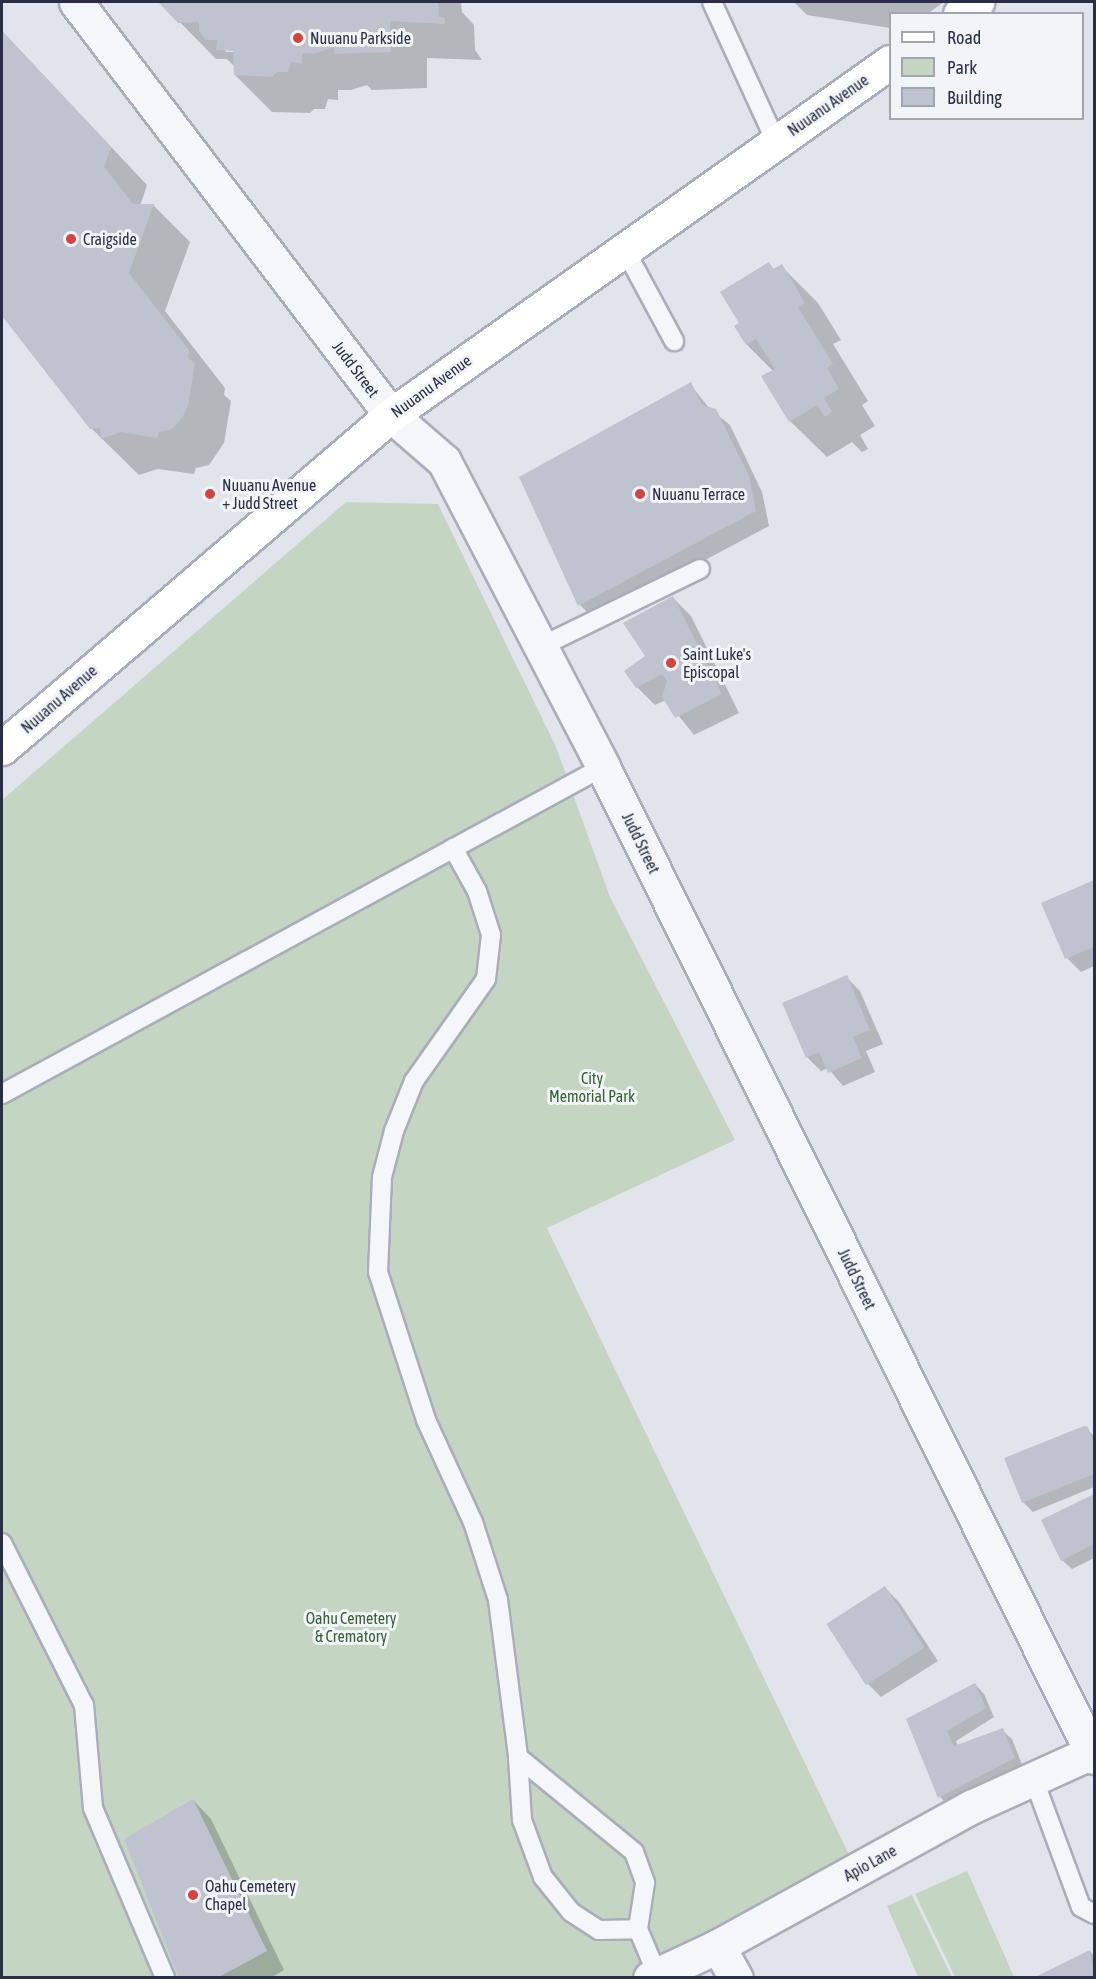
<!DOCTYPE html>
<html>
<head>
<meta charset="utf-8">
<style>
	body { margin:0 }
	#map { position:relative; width:1096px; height:1979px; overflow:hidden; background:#e2e4ec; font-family:"Asap Condensed",sans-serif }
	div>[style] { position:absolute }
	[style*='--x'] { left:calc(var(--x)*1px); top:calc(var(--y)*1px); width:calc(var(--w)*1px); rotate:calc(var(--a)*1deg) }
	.green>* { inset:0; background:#c4d6c2 }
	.shadow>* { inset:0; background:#0003 }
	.building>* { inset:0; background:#bfc2cf; transform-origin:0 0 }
	.roads { filter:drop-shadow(2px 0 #aaadba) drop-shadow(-2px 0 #aaadba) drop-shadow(0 2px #aaadba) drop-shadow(0 -2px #aaadba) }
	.service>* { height:18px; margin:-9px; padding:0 9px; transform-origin:9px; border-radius:9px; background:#f5f6f9 }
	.minor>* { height:33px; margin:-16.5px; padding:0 16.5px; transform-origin:16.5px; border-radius:16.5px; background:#f5f6f9 }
	.tertiary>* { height:33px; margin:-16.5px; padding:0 16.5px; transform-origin:16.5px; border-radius:16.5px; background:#f5f6f9 }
	.secondary>* { height:33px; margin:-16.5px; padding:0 16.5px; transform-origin:16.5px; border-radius:16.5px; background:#fff }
	.dots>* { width:16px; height:16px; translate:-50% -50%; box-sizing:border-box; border:3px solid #f2f4f8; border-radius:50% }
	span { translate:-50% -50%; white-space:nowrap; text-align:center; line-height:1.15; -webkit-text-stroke:6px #f2f4f8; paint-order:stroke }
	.poi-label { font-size:16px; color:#282e45 }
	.left { translate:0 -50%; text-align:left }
	.street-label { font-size:16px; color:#282e45 }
	.park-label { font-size:16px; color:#356234 }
	.frame { position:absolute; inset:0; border:3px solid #282e45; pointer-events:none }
	.legend { position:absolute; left:889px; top:12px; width:195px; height:108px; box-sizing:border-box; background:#f2f4f8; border:2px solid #a1a5b0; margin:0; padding:8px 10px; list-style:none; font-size:18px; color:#282e45 }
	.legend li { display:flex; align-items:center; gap:12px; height:30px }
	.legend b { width:30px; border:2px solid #a1a5b0 }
</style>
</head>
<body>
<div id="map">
	<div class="green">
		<div style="clip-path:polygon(346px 502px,438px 504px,556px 747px,610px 897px,735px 1140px,547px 1228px,854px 1865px,629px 1977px,2px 1977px,2px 800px)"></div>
		<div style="clip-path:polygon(967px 1871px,969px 1875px,1014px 1977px,955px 1977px,915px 1894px)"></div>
		<div style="clip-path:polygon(912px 1895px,952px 1977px,918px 1977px,887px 1906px)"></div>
	</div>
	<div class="shadow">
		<div style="clip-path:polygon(evenodd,160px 2px,461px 2px,462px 12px,474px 25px,475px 50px,482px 60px,427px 58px,427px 88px,372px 90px,367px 85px,351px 90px,338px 90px,338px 100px,328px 99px,325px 109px,314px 109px,310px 113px,272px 112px,235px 75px,235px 67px,227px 59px,216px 59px,160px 2px,223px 48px,240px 52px,226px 52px,223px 48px)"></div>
		<div style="clip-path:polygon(794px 2px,944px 2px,927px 14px,890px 14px,890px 28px,807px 15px)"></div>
		<div style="clip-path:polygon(2px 31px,147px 185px,140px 206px,153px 205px,190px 242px,165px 311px,225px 388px,224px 395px,231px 401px,224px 443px,209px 465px,196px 468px,194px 474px,158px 469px,139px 475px,91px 428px,2px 313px)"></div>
		<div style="clip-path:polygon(769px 264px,775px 270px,781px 266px,818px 303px,841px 340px,833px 344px,868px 401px,862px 405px,875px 426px,860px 435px,868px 449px,862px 452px,852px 442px,827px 457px,790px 421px,773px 371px,747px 345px,741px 323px)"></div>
		<div style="clip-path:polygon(690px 384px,710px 409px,730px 425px,762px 492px,769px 526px,594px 619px,580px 605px)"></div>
		<div style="clip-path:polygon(673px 598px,691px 616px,739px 713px,694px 735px,666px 700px,655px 705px,637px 687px)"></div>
		<div style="clip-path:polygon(1094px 882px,1094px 966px,1081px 972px,1067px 958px,1043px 904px)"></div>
		<div style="clip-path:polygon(846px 977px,860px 991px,883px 1044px,866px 1051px,875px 1072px,843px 1086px,828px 1068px,821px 1071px,807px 1057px)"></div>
		<div style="clip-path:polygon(1087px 1429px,1094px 1436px,1094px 1487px,1033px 1512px,1023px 1502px)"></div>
		<div style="clip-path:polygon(1094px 1496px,1094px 1558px,1072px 1569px,1062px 1560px,1043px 1521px)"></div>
		<div style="clip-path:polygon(885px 1588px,899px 1602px,938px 1661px,881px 1697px,867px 1683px,828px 1624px)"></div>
		<div style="clip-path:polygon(975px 1684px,984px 1694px,994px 1717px,956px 1741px,958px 1746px,1002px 1730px,1012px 1739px,1023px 1767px,949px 1806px,940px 1797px,907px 1720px)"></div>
		<div style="clip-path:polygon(193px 1800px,211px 1819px,284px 1970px,270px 1978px,180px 1978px)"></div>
		<div style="clip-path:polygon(1090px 1951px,1094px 1956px,1094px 1978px,1037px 1978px)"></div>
	</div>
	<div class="building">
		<div style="clip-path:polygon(158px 2px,438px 2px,439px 17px,445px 18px,445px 24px,390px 21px,391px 52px,334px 54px,334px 47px,314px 54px,302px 53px,302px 64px,291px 62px,288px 72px,277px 72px,272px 77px,234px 75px,233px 51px,216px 50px,217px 40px,206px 40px,199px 31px,199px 22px,178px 23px)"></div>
		<div style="clip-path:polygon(2px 31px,111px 147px,104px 167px,133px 204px,154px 204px,129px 273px,189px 350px,188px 358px,195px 363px,188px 406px,182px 418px,172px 429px,159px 432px,157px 438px,121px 432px,101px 439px,100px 428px,90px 429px,2px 316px)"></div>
		<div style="clip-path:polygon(769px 262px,773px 269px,782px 264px,805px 303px,798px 307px,833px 364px,827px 368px,839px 389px,824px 398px,832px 412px,825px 417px,817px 405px,789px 422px,761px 376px,775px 369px,756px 339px,746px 345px,734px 326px,739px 323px,720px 292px)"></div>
		<div style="clip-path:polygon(691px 382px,702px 405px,716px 409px,749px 476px,756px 511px,578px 606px,519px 477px)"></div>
		<div style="clip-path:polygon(673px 596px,722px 694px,675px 718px,662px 697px,667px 681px,662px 674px,636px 688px,624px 671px,645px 656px,623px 623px)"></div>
		<div style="clip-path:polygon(1094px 880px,1094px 947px,1065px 959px,1041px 903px)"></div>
		<div style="clip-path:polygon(847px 975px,870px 1030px,853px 1037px,862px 1058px,828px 1073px,819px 1052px,806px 1058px,782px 1003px)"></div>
		<div style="clip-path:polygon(1084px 1426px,1088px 1427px,1094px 1444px,1094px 1474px,1022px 1503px,1004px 1458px)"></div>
		<div style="clip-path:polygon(1094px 1494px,1094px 1544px,1061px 1561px,1041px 1520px)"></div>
		<div style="left:885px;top:1586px;width:73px;height:70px;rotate:57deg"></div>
		<div style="clip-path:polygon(975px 1683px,986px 1708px,947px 1731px,954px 1746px,1003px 1728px,1015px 1758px,938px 1798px,906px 1719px)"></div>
		<div style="clip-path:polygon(193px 1799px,267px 1951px,217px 1978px,179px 1978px,124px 1839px)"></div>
		<div style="clip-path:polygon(1090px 1950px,1094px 1978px,1033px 1978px)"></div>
	</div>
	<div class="roads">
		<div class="service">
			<div style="--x:712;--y:2;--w:154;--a:65.4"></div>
			<div style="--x:624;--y:248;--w:106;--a:61.7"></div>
			<div style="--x:540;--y:647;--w:178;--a:-26"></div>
			<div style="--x:453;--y:848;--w:49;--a:60.8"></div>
			<div style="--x:477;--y:891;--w:46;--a:72.3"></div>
			<div style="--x:491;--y:935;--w:44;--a:96.5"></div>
			<div style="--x:486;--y:979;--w:125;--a:125.2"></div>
			<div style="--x:414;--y:1081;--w:54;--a:111.8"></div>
			<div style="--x:394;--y:1131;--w:48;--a:104.6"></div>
			<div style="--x:382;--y:1177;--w:95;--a:92.4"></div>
			<div style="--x:378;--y:1272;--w:156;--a:72"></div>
			<div style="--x:426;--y:1420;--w:112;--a:65.3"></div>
			<div style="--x:473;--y:1522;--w:82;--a:72.2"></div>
			<div style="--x:498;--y:1600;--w:158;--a:82.7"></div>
			<div style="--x:518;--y:1757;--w:63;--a:86.4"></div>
			<div style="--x:522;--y:1820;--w:61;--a:69.8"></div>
			<div style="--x:543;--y:1877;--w:45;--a:51.3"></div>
			<div style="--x:571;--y:1912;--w:33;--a:33"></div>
			<div style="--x:599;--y:1930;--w:39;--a:-1"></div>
			<div style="--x:2;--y:1094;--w:684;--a:-28.55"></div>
			<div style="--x:2;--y:1543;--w:182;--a:63.2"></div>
			<div style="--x:84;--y:1705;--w:103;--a:85"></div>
			<div style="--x:93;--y:1808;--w:185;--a:67"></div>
			<div style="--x:518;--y:1757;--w:150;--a:39.3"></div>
			<div style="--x:634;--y:1852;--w:33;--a:70"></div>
			<div style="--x:645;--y:1883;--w:47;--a:98.7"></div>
			<div style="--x:638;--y:1929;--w:49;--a:67.1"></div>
			<div style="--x:1034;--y:1780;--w:135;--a:69.7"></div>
			<div style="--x:1081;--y:1907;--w:15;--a:28"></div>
		</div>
		<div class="minor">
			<div style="--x:76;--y:2;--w:519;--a:52.67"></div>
			<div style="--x:718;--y:1946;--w:37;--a:61"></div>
			<div style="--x:650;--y:1978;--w:75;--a:-25.2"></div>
			<div style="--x:718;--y:1946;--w:289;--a:-28.8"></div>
			<div style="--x:971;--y:1807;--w:133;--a:-24.4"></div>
		</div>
		<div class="tertiary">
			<div style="--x:391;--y:415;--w:70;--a:41"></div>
			<div style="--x:444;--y:461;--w:345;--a:62.5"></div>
			<div style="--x:603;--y:767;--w:1105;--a:63.62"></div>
		</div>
		<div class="secondary">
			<div style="--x:960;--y:14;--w:21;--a:-35"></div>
			<div style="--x:2;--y:748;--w:512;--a:-40.56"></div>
			<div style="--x:391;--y:415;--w:611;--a:-35.28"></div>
		</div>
	</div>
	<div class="dots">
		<div style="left:298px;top:38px;background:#d9433e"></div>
		<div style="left:71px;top:239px;background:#d9433e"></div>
		<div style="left:210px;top:494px;background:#d9433e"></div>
		<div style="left:640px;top:494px;background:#d9433e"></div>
		<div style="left:671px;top:663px;background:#d9433e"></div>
		<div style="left:193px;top:1895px;background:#d9433e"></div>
	</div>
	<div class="poi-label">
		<span class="left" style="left:310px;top:38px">Nuuanu Parkside</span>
		<span class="left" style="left:83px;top:239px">Craigside</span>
		<span class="left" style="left:222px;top:494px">Nuuanu Avenue<br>+ Judd Street</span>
		<span class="left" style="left:652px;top:494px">Nuuanu Terrace</span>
		<span class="left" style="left:683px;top:663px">Saint Luke's<br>Episcopal</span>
		<span class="left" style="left:205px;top:1895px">Oahu Cemetery<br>Chapel</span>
	</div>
	<div class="street-label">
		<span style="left:828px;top:105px;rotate:-35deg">Nuuanu Avenue</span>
		<span style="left:356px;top:369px;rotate:53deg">Judd Street</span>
		<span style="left:431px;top:386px;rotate:-36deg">Nuuanu Avenue</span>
		<span style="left:59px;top:699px;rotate:-41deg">Nuuanu Avenue</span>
		<span style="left:641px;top:843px;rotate:64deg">Judd Street</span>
		<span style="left:857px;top:1279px;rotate:64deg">Judd Street</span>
		<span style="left:870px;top:1863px;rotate:-29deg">Apio Lane</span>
	</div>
	<div class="park-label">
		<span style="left:592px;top:1087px">City<br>Memorial Park</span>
		<span style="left:351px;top:1627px">Oahu Cemetery<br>&amp; Crematory</span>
	</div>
	<div class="frame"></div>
	<ul class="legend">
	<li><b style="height:8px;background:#fff"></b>Road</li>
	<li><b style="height:16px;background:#c4d6c2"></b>Park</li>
	<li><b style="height:16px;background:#bfc2cf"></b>Building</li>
	</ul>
</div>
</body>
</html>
